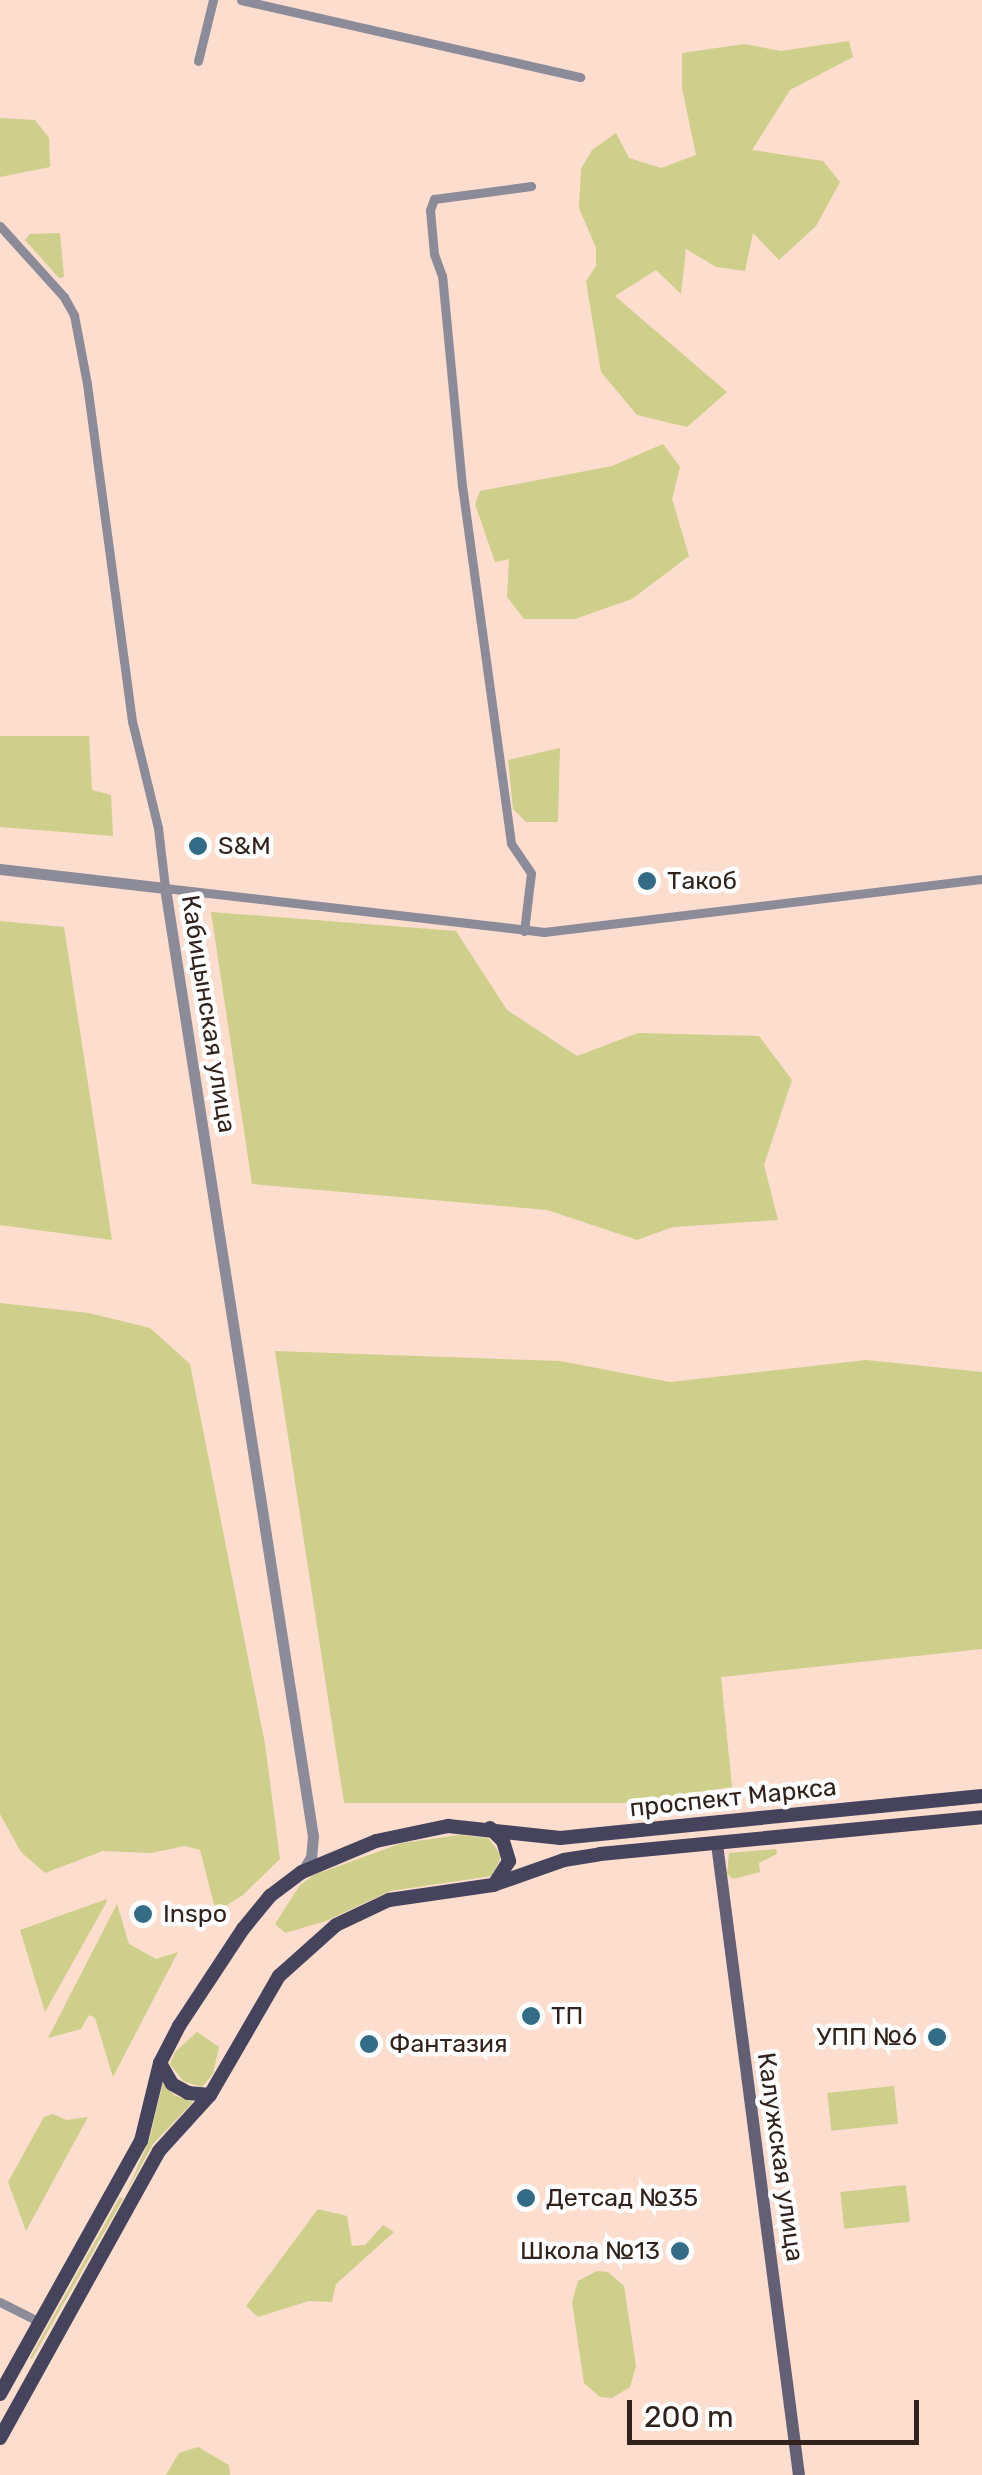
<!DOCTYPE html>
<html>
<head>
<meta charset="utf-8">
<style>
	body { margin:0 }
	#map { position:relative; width:982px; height:2475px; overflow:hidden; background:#fdddcd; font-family:Rubik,sans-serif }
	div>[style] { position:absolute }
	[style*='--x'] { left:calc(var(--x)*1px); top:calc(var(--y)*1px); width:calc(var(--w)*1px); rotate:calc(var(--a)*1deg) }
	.green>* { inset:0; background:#cdcf8a; transform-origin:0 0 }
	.minor>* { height:9px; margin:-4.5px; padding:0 4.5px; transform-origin:4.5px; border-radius:4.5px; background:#8c8b9a }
	.tertiary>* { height:11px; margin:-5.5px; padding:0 5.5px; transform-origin:5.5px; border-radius:5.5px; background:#8c8b9a }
	.secondary>* { height:12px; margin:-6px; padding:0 6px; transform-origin:6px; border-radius:6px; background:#636076 }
	.primary>* { height:14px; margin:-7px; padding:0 7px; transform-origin:7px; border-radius:7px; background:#46435d }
	.dots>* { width:28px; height:28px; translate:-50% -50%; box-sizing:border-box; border:5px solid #fff; border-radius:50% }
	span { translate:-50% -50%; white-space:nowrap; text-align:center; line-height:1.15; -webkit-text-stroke:9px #fff; paint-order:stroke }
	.poi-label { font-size:25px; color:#31231b }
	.left { translate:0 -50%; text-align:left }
	.right { translate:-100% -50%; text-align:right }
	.street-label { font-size:25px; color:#31231b }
	.scale { position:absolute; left:627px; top:2400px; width:292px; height:45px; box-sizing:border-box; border:5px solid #31231b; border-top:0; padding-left:12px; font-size:30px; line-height:35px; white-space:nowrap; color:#31231b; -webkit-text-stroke:8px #fff; paint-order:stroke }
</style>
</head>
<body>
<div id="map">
	<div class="green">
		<div style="clip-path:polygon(849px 41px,853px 57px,790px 90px,752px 150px,823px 161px,840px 182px,816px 226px,779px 260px,753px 233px,745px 271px,716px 267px,686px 249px,681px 294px,656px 270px,615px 296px,727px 392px,687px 427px,637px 415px,601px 372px,586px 281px,596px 266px,596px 248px,579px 208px,581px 169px,592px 150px,616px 133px,629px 158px,661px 168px,696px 155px,682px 88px,682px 53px,744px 44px,781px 51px)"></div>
		<div style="clip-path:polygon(0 118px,35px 120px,49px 138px,50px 167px,0 177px)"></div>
		<div style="clip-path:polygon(60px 233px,64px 277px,59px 278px,25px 240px,30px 234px)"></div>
		<div style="clip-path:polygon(663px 444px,680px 467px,672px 499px,689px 556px,632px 599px,575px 619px,524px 619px,507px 597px,509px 559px,495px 562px,475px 504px,480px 491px,612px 466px)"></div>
		<div style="clip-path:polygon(0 736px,89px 736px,92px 790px,111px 795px,113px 836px,0 827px)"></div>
		<div style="clip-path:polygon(560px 748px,558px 822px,526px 822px,513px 809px,508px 760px)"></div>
		<div style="clip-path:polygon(211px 912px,456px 931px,507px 1010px,577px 1056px,638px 1033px,759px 1036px,792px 1080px,764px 1165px,778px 1220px,673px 1227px,637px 1240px,547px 1210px,252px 1184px)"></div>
		<div style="clip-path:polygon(0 921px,64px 927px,112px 1240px,0 1225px)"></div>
		<div style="clip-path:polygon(0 1303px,89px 1313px,150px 1328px,190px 1364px,265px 1744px,280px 1859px,243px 1895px,216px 1912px,200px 1850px,185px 1846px,151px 1853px,103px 1851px,45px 1873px,21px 1852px,0 1814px)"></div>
		<div style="clip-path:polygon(275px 1351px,560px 1361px,670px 1382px,866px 1360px,982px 1372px,982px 1649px,721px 1677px,732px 1787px,622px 1803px,344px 1803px)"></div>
		<div style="clip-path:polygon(459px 1835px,488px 1838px,496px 1848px,501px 1857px,492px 1876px,390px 1891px,326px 1921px,285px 1933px,275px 1924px,300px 1885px,314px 1875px,402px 1843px)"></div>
		<div style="clip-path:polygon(776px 1849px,777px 1854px,759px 1863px,760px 1872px,733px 1879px,727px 1874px,729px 1853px)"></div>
		<div style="clip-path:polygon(107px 1899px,106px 1903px,45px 2012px,20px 1930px)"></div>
		<div style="clip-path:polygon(117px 1904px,129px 1944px,156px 1959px,178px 1952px,113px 2077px,95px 2018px,89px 2015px,81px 2029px,48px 2038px)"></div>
		<div style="clip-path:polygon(197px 2032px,219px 2047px,213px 2074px,202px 2087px,183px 2081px,170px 2064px,175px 2052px)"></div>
		<div style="clip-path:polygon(163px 2082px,174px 2095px,193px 2102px,153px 2144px,126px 2193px,149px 2141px)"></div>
		<div style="left:894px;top:2086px;width:38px;height:67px;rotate:84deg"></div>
		<div style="clip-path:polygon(53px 2114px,66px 2120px,88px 2117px,26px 2231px,8px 2182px,44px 2117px)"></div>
		<div style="left:906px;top:2185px;width:37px;height:66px;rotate:84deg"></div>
		<div style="clip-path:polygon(120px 2197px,123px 2199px,32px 2359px,30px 2358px)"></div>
		<div style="clip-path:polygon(318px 2209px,347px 2216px,352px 2246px,365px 2245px,383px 2225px,394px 2232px,336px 2284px,332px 2302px,309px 2301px,258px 2317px,246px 2306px)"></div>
		<div style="clip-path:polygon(597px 2271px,608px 2272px,624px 2286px,636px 2366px,630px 2387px,612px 2398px,600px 2397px,584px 2383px,572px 2302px,578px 2281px)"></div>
		<div style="clip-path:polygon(198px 2447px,229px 2465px,230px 2475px,166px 2475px,179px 2453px)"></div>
	</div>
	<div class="minor">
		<div style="--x:241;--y:0;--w:348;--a:12.8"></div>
		<div style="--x:198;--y:61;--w:63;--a:-76.2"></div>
		<div style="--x:0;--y:226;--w:96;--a:48"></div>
		<div style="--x:64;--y:297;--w:21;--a:61"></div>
		<div style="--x:74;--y:315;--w:70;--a:79.3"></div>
		<div style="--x:87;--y:384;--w:340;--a:82.4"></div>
		<div style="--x:132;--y:721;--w:110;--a:76.3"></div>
		<div style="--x:158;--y:828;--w:60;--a:83.3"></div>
		<div style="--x:165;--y:888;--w:382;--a:6.6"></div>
		<div style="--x:544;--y:932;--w:441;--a:-6.9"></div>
		<div style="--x:524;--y:931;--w:58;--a:-83.1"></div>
		<div style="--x:531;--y:873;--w:36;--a:-124"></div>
		<div style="--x:511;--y:843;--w:360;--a:-97.8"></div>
		<div style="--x:462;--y:486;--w:211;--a:-95.4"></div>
		<div style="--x:442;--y:276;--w:23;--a:-110"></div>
		<div style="--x:434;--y:254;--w:44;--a:-95.2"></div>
		<div style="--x:430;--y:210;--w:12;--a:-70"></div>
		<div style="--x:434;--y:199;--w:98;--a:-7.6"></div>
		<div style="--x:0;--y:2302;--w:45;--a:26.6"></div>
	</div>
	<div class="tertiary">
		<div style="--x:0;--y:869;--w:166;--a:6.6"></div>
		<div style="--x:165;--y:888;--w:959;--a:81.13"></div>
		<div style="--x:313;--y:1836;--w:21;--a:95"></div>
		<div style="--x:311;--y:1857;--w:17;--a:121"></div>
	</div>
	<div class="secondary">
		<div style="--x:717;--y:1844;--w:636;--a:82.6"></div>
	</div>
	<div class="primary">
		<div style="--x:490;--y:1828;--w:18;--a:45"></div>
		<div style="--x:503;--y:1841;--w:21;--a:73"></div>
		<div style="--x:509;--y:1861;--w:28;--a:122"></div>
		<div style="--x:160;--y:2063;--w:24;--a:60"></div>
		<div style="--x:172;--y:2084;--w:18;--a:29"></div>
		<div style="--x:188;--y:2093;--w:22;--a:5"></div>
		<div style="--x:0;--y:2394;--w:290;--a:-60.9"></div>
		<div style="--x:141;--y:2141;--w:80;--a:-76.3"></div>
		<div style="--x:160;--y:2063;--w:42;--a:-62.8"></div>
		<div style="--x:179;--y:2026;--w:116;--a:-56.6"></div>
		<div style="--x:243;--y:1929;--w:43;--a:-50.7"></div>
		<div style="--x:270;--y:1896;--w:40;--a:-37"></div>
		<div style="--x:302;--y:1872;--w:80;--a:-22.7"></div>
		<div style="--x:376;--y:1841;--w:74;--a:-11.8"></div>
		<div style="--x:448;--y:1826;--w:113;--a:6.1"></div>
		<div style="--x:560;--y:1838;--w:424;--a:-5.7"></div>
		<div style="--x:0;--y:2438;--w:328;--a:-61"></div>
		<div style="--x:159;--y:2151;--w:76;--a:-47.7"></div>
		<div style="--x:210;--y:2095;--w:138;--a:-59.9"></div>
		<div style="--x:279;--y:1976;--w:76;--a:-41.8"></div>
		<div style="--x:336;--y:1925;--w:59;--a:-25.3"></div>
		<div style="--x:389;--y:1900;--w:105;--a:-8.2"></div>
		<div style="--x:493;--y:1885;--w:75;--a:-19.4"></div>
		<div style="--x:564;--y:1860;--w:36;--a:-9"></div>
		<div style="--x:600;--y:1854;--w:384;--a:-5.5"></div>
	</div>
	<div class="dots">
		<div style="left:198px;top:846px;background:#336c86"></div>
		<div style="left:647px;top:881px;background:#336c86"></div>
		<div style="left:143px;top:1914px;background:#336c86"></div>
		<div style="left:531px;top:2016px;background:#336c86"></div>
		<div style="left:937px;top:2037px;background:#336c86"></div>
		<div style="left:369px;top:2044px;background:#336c86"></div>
		<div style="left:526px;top:2198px;background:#336c86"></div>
		<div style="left:680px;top:2251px;background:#336c86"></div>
	</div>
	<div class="poi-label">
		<span class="left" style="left:218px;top:846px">S&amp;M</span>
		<span class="left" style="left:667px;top:881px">Такоб</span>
		<span class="left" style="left:163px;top:1914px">Inspo</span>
		<span class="left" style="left:551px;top:2016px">ТП</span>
		<span class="right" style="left:917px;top:2037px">УПП №6</span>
		<span class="left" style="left:389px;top:2044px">Фантазия</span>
		<span class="left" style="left:546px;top:2198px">Детсад №35</span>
		<span class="right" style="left:660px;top:2251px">Школа №13</span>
	</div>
	<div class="street-label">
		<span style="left:208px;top:1014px;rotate:81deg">Кабицынская улица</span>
		<span style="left:733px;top:1798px;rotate:-6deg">проспект Маркса</span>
		<span style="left:780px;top:2157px;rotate:82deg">Калужская улица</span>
	</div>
	<div class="scale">200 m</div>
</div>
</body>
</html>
